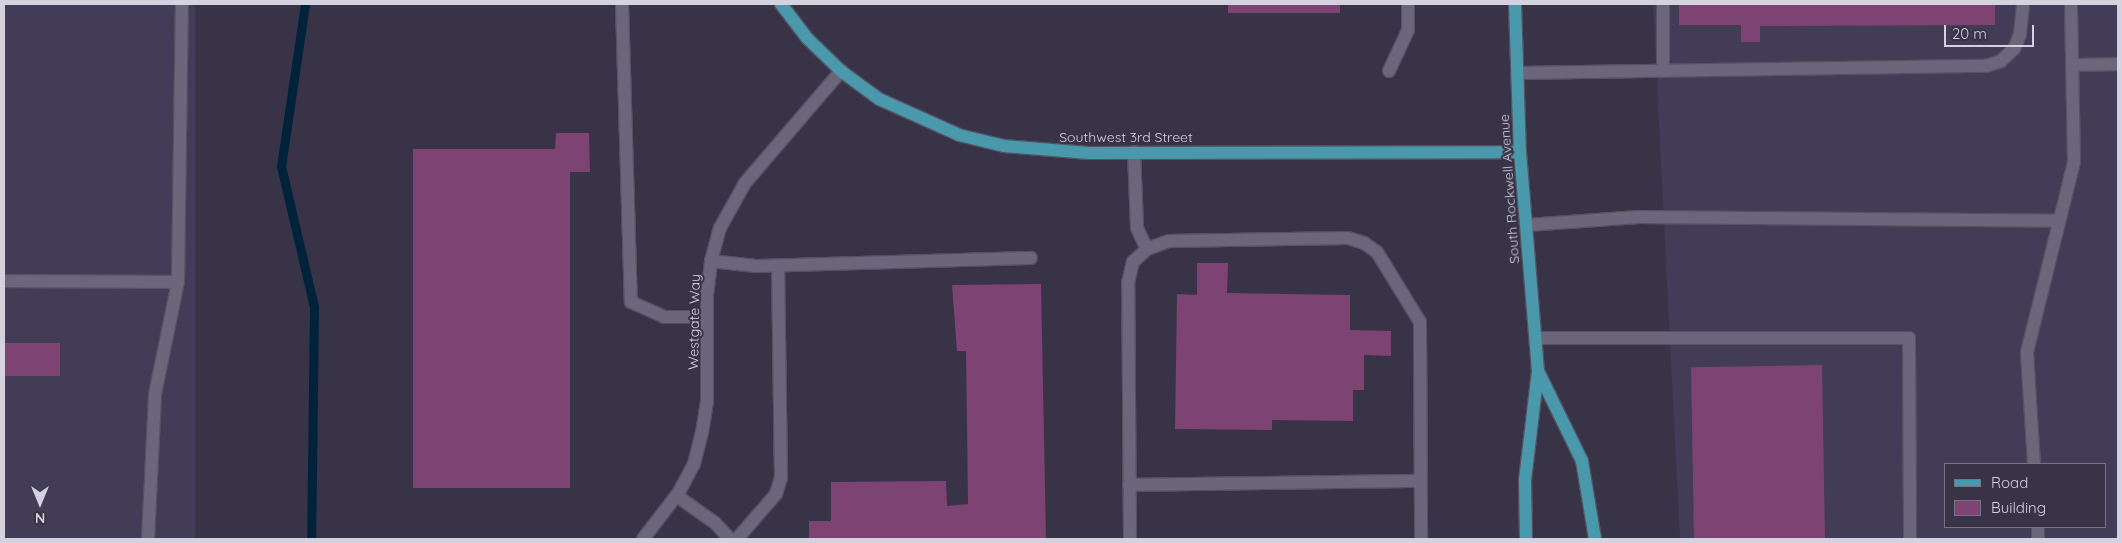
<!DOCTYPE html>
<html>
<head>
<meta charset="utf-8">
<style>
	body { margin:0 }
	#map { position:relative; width:2122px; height:543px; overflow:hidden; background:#383347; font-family:Quicksand,sans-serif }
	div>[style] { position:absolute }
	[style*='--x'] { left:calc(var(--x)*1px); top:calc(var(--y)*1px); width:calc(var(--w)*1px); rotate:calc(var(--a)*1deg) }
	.built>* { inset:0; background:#423c56; transform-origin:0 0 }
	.stream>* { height:9px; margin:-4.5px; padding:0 4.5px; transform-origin:4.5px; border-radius:4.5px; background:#00223b }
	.building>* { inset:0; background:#7d4372; transform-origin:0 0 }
	.roads { filter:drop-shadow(1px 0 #555262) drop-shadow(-1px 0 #555262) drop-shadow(0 1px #555262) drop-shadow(0 -1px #555262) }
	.minor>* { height:12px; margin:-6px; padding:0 6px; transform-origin:6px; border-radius:6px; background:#6b667b }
	.major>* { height:12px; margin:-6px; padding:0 6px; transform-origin:6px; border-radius:6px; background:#4998ac }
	span { translate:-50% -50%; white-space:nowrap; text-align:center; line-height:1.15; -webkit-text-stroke:4px #383347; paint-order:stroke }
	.street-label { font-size:14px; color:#d4d2de }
	.frame { position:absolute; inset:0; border:5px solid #d4d2de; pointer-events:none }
	.legend { position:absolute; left:1944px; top:463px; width:162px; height:65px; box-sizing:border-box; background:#383347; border:1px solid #767383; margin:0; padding:6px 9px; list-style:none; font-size:15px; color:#d4d2de }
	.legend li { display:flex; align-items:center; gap:10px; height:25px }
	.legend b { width:25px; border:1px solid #767383 }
	.north { position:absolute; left:15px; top:478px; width:50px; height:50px; -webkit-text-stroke:4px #383347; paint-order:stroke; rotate:180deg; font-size:14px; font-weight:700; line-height:20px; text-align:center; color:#d4d2de }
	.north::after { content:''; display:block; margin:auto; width:18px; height:22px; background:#d4d2de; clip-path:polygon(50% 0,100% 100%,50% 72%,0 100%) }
	.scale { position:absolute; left:1944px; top:25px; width:90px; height:22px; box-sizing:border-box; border:2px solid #d4d2de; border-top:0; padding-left:6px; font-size:15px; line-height:18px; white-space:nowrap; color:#d4d2de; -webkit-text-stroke:4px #383347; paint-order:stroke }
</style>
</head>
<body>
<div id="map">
	<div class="built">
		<div style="left:4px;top:4px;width:191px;height:535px"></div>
		<div style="clip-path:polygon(evenodd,1653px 4px,2118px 4px,2118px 539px,1680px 539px,1653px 4px,1946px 464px,2106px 464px,2106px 527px,1946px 527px,1946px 464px)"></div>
	</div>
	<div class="stream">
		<div style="--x:305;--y:4;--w:164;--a:98.4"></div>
		<div style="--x:281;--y:166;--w:145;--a:76.8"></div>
		<div style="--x:314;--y:307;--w:232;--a:90.7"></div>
	</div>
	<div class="building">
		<div style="left:1228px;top:4px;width:112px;height:9px"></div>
		<div style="clip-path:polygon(1679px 4px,1995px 4px,1995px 25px,1760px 26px,1760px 42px,1741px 42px,1741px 25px,1679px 25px)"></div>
		<div style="clip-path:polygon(556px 133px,589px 133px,590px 172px,570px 172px,570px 488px,413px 488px,413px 149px,555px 149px)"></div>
		<div style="clip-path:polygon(1197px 263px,1228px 263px,1227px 293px,1350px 295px,1350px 330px,1391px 331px,1391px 356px,1364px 355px,1364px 390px,1353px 390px,1353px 421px,1272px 420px,1272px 430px,1175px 429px,1177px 294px,1197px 295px)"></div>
		<div style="clip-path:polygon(1041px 284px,1046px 539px,809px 539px,809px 521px,831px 521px,831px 482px,946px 481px,947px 506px,968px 504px,966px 351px,957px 351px,952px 285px)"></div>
		<div style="left:4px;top:343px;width:56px;height:33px"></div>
		<div style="left:1822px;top:365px;width:174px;height:131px;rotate:89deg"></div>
	</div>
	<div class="roads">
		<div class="minor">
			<div style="--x:622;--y:4;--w:298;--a:88.3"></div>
			<div style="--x:631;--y:302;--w:36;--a:24"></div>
			<div style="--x:664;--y:317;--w:43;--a:0"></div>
			<div style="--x:2072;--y:65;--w:46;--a:-1.2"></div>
			<div style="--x:1389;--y:71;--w:45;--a:-65.1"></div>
			<div style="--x:1408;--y:30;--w:26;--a:-90"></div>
			<div style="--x:1663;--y:71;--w:67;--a:-90"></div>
			<div style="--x:1517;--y:73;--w:469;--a:-0.9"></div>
			<div style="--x:1986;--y:66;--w:16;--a:-18"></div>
			<div style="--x:2001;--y:61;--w:18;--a:-43"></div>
			<div style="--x:2014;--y:49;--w:16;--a:-68"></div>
			<div style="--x:2020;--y:34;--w:30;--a:-84"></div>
			<div style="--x:1134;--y:152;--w:76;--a:87.7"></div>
			<div style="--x:1137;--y:228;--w:23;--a:65"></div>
			<div style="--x:1527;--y:225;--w:112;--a:-4.1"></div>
			<div style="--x:1639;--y:217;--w:420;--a:0.5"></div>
			<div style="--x:711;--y:261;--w:45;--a:6.3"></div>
			<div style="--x:756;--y:266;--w:275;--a:-1.7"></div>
			<div style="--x:4;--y:281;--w:174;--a:0.3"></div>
			<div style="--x:1536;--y:338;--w:373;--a:0"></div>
			<div style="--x:1909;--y:338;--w:201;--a:89.7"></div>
			<div style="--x:2034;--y:464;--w:112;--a:-93.6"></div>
			<div style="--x:2027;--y:352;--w:196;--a:-76.1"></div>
			<div style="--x:2074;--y:162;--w:158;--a:-91.1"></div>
			<div style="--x:1129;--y:485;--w:291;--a:-0.8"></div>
			<div style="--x:677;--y:496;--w:47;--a:35.4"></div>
			<div style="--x:715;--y:523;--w:22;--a:47"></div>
			<div style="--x:2038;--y:527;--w:12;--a:90"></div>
			<div style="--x:148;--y:539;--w:145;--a:-87.2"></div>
			<div style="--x:155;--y:394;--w:114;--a:-78.4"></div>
			<div style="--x:178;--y:282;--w:278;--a:-89.2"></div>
			<div style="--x:643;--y:539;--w:59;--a:-52.5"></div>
			<div style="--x:679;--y:492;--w:32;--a:-62"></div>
			<div style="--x:694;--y:464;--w:32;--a:-76"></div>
			<div style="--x:702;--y:433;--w:31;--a:-81"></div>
			<div style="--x:707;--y:402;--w:107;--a:-90"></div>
			<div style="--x:707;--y:295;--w:34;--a:-83"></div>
			<div style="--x:711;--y:261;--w:34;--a:-75"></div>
			<div style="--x:720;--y:228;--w:51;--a:-60.9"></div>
			<div style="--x:745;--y:183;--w:148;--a:-49.4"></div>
			<div style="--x:737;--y:539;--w:60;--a:-49.1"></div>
			<div style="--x:776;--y:494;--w:17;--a:-73"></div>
			<div style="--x:781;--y:478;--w:212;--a:-90.8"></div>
			<div style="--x:1130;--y:539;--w:256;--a:-90.4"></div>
			<div style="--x:1128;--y:283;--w:22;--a:-77"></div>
			<div style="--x:1133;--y:262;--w:19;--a:-43"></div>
			<div style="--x:1147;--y:249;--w:23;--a:-20"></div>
			<div style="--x:1169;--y:241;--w:179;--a:-1"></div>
			<div style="--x:1348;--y:238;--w:17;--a:17"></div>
			<div style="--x:1364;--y:243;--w:16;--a:35"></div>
			<div style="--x:1377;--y:252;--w:82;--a:58.4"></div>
			<div style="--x:1420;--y:322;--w:217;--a:89.7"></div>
		</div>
		<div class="major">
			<div style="--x:781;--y:4;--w:43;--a:52.6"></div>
			<div style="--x:807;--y:38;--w:47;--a:44.1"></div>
			<div style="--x:841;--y:71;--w:47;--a:36.4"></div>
			<div style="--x:879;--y:99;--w:88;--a:24.2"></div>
			<div style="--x:959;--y:135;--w:46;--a:13.7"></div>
			<div style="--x:1004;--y:146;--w:85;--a:4.7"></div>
			<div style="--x:1089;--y:153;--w:431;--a:-0.1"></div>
			<div style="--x:1515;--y:4;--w:148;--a:88.1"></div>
			<div style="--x:1520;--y:152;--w:220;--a:85.3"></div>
			<div style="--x:1538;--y:371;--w:110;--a:96.8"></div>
			<div style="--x:1525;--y:480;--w:59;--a:89"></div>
			<div style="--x:1538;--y:371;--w:100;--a:63.9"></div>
			<div style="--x:1582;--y:461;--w:79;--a:80.5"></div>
		</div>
	</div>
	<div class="street-label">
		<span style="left:1126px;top:137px">Southwest 3rd Street</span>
		<span style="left:1509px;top:189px;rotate:-94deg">South Rockwell Avenue</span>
		<span style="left:694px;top:322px;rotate:-89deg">Westgate Way</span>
	</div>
	<div class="frame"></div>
	<ul class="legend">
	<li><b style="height:6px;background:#4998ac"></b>Road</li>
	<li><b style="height:14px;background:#7d4372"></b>Building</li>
	</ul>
	<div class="north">N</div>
	<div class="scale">20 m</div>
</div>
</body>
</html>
